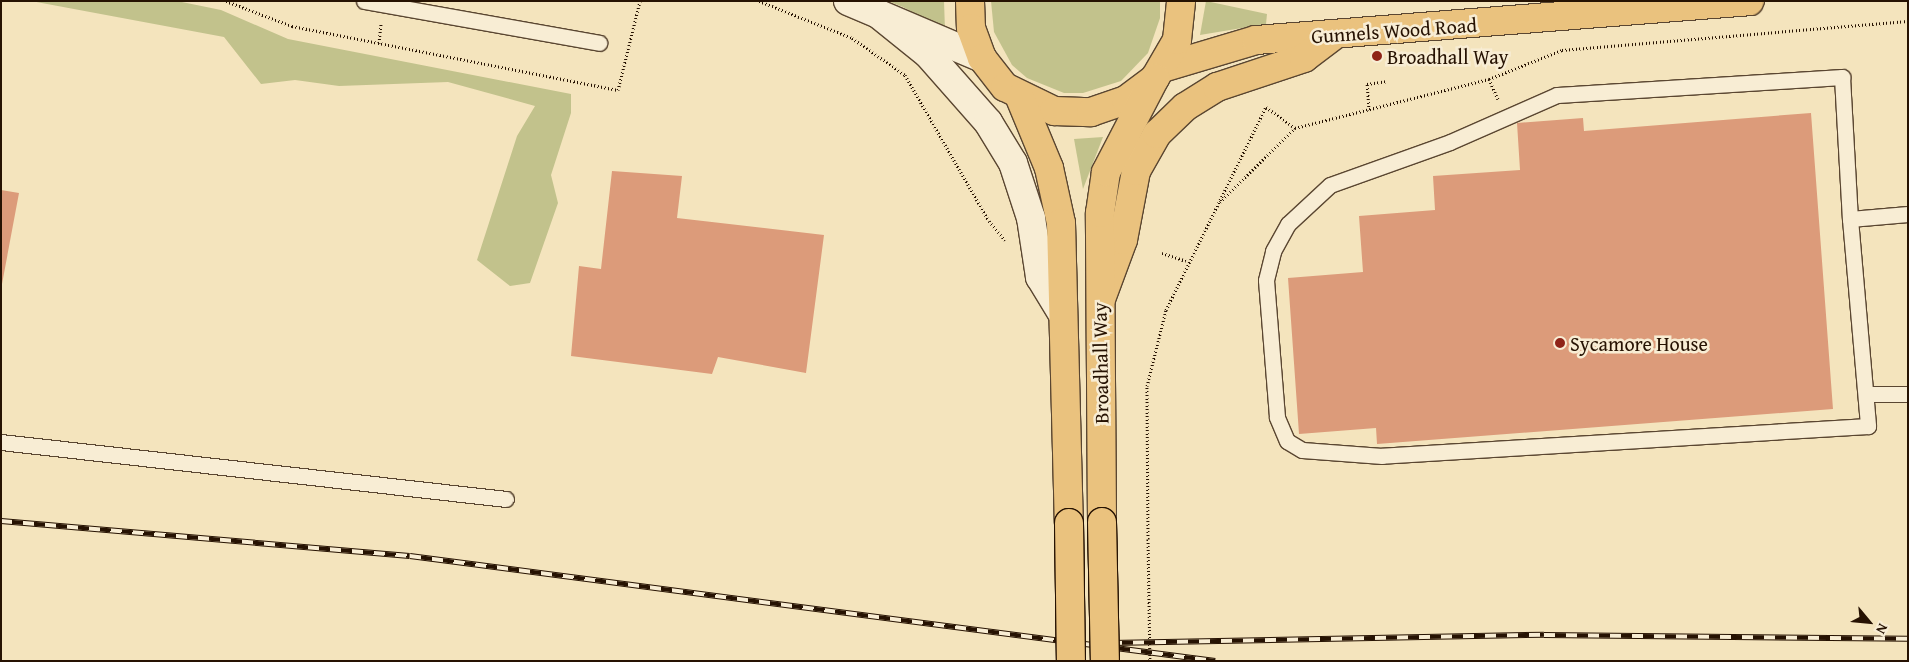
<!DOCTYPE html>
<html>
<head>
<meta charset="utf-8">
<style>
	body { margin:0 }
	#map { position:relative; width:1909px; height:662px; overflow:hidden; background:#f4e4bd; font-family:"Gentium Book Plus",serif }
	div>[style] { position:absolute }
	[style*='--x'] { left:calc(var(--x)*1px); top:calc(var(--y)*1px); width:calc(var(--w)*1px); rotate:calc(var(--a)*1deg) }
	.green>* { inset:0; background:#c2c28c }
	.building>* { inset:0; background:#dc9b7a }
	.path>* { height:3px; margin-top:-1.5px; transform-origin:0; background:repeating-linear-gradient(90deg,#261202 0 1px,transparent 0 3.5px) }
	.roads { filter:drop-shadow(1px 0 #5a4631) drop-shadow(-1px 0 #5a4631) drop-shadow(0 1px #5a4631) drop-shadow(0 -1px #5a4631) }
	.service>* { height:15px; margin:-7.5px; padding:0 7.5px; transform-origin:7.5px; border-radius:7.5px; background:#f8edd4 }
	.minor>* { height:28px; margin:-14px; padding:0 14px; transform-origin:14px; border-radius:14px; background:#f8edd4 }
	.primary>* { height:28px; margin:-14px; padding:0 14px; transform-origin:14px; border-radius:14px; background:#eac27e }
	.trunk>* { height:28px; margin:-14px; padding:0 14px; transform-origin:14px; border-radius:14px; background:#eac27e }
	.rail>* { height:5.5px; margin-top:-2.75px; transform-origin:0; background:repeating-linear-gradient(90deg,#f8edd4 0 11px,#261202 0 22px); box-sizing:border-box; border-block:1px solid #261202 }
	.path-bridge>* { height:3px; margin-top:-1.5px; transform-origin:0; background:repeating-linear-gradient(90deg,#261202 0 1px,transparent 0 3.5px) }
	.bridges { filter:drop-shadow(1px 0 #261202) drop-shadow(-1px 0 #261202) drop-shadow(0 1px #261202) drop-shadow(0 -1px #261202) }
	.trunk-bridge>* { height:28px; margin:-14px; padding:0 14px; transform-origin:14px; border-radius:14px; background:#eac27e }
	.dots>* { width:14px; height:14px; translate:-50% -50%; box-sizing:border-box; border:2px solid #f8edd4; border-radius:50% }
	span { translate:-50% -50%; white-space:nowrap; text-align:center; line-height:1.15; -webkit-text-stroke:5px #f8edd4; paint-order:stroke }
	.street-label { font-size:20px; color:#261202 }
	.poi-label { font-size:20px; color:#261202 }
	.left { translate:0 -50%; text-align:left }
	.frame { position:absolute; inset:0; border:2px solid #261202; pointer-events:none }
	.north { position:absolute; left:1844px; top:597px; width:50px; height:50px; -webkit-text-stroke:4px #f8edd4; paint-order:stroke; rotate:118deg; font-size:14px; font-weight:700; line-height:20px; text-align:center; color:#261202 }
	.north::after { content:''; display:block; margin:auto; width:18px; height:22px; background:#261202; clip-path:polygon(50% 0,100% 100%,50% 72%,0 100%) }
</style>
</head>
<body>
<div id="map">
	<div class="green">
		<div style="clip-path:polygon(31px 1px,177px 1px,221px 10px,288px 39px,571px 94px,571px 113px,551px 175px,558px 203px,530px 283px,510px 286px,477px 260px,517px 136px,535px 106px,448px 82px,339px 86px,295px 80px,261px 84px,224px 37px)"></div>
		<div style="clip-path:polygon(888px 1px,944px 1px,945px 30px,903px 7px)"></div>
		<div style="clip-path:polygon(991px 1px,1160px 1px,1160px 18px,1148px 53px,1121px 81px,1083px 93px,1064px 93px,1027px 78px,1012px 65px,994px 32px)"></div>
		<div style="clip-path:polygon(1206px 1px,1267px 14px,1266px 24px,1200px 35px)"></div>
		<div style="clip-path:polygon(1103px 137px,1083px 189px,1074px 139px)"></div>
	</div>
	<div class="building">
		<div style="clip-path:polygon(1811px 113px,1833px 409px,1377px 444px,1376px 428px,1299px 434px,1288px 278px,1363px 272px,1359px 216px,1435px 210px,1433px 176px,1520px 170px,1517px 123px,1583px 118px,1584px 131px)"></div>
		<div style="clip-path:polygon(612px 171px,682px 176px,677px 218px,824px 235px,806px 373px,718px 357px,712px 374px,571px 356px,579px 266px,601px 269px)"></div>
		<div style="clip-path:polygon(1px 190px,19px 193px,2px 284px,1px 284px)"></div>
	</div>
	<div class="path">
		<div style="--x:226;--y:1;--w:71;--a:20.7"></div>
		<div style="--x:292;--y:26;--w:332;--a:11.1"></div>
		<div style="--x:618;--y:90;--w:92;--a:-76.1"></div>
		<div style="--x:759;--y:1;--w:100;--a:21.7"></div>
		<div style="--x:852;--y:38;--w:65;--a:34.9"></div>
		<div style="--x:905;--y:75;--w:168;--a:60.1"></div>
		<div style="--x:989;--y:221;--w:25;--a:50"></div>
		<div style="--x:379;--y:43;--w:19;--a:-84"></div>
		<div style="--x:1489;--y:79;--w:22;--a:66"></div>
		<div style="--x:1369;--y:110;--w:26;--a:-94"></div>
		<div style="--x:1367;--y:84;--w:21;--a:-8"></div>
		<div style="--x:1220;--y:202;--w:105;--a:-44.6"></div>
		<div style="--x:1295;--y:128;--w:200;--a:-14.2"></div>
		<div style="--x:1489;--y:79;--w:79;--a:-21.7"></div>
		<div style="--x:1562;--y:50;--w:347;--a:-4.8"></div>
		<div style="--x:1162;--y:253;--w:25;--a:18"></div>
		<div style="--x:1148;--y:539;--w:153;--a:-90.4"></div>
		<div style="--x:1147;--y:386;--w:78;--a:-76"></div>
		<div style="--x:1166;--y:310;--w:226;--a:-63.8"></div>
		<div style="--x:1266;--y:107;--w:36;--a:36"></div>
	</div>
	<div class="roads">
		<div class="service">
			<div style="--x:364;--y:1;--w:239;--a:10.1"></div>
			<div style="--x:1850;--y:219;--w:208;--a:85"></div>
			<div style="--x:1868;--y:426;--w:487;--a:176.5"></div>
			<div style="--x:1382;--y:456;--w:80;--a:-175.7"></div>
			<div style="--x:1302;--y:450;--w:17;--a:-149"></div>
			<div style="--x:1287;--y:441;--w:26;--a:-113"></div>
			<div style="--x:1277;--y:417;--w:137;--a:-94.6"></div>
			<div style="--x:1266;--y:280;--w:30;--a:-76"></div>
			<div style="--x:1273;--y:251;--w:31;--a:-61"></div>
			<div style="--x:1288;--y:224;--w:57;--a:-42.9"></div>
			<div style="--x:1330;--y:185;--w:127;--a:-19.7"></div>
			<div style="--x:1450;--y:142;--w:117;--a:-23.7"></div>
			<div style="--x:1557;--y:95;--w:286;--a:-3.6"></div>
			<div style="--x:1842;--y:77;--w:142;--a:86.8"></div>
			<div style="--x:1850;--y:219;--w:58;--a:-4.9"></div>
			<div style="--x:1866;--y:394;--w:42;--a:0"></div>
			<div style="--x:1;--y:442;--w:508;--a:6.44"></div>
		</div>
		<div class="minor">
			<div style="--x:848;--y:1;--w:146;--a:23"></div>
			<div style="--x:876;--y:12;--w:67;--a:38.9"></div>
			<div style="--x:928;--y:54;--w:91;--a:48.6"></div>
			<div style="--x:988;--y:122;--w:48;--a:58.6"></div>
			<div style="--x:1013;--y:163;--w:58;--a:71.9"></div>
			<div style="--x:1031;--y:218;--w:60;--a:81.3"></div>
			<div style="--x:1040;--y:277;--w:42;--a:58.6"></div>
		</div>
		<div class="primary">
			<div style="--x:1162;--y:68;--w:98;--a:-16.6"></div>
			<div style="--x:1256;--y:40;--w:495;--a:-4.5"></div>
			<div style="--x:1101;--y:299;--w:63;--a:-69.6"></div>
			<div style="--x:1123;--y:240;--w:70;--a:-79.3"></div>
			<div style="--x:1136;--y:171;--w:43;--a:-60.4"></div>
			<div style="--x:1157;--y:134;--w:39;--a:-44"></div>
			<div style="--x:1185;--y:107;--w:38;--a:-32"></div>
			<div style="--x:1217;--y:87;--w:92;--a:-18.4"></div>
			<div style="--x:1304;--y:58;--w:36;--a:-37"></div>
		</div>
		<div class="trunk">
			<div style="--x:970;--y:1;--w:27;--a:88"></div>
			<div style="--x:971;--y:28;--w:32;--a:70"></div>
			<div style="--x:982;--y:58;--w:37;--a:52"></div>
			<div style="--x:1005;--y:87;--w:55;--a:26.1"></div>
			<div style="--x:1054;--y:111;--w:37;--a:2"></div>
			<div style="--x:1091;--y:112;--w:37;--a:-19"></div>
			<div style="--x:1126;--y:100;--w:36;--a:-37"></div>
			<div style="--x:1155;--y:78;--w:44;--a:-59.9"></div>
			<div style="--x:1177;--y:40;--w:39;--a:-84"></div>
			<div style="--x:1020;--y:98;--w:76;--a:67.5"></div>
			<div style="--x:1049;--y:168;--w:56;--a:77.7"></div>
			<div style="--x:1061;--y:223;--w:300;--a:88.5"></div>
			<div style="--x:1102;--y:522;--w:309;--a:-90.4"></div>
			<div style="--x:1100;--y:213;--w:41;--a:-81.7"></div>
			<div style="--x:1106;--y:172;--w:106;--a:-62.5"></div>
		</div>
	</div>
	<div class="rail">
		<div style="--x:1;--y:521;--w:410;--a:4.9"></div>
		<div style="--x:410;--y:556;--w:812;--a:7.43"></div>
		<div style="--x:1111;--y:643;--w:433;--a:-1.1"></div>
		<div style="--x:1544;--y:635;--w:364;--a:0.6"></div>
	</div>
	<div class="path-bridge">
		<div style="--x:1148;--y:539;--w:122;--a:89.1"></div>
	</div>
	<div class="bridges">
		<div class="trunk-bridge">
			<div style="--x:1102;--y:522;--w:139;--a:88.8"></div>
			<div style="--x:1069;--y:523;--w:138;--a:89.2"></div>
		</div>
	</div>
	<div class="dots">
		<div style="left:1377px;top:56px;background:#8f2418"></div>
		<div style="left:1560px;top:343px;background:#8f2418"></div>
	</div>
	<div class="street-label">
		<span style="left:1394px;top:30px;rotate:-4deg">Gunnels Wood Road</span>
		<span style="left:1100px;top:363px;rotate:-91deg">Broadhall Way</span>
	</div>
	<div class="poi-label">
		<span class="left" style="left:1387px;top:56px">Broadhall Way</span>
		<span class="left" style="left:1570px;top:343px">Sycamore House</span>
	</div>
	<div class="frame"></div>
	<div class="north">N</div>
</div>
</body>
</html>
